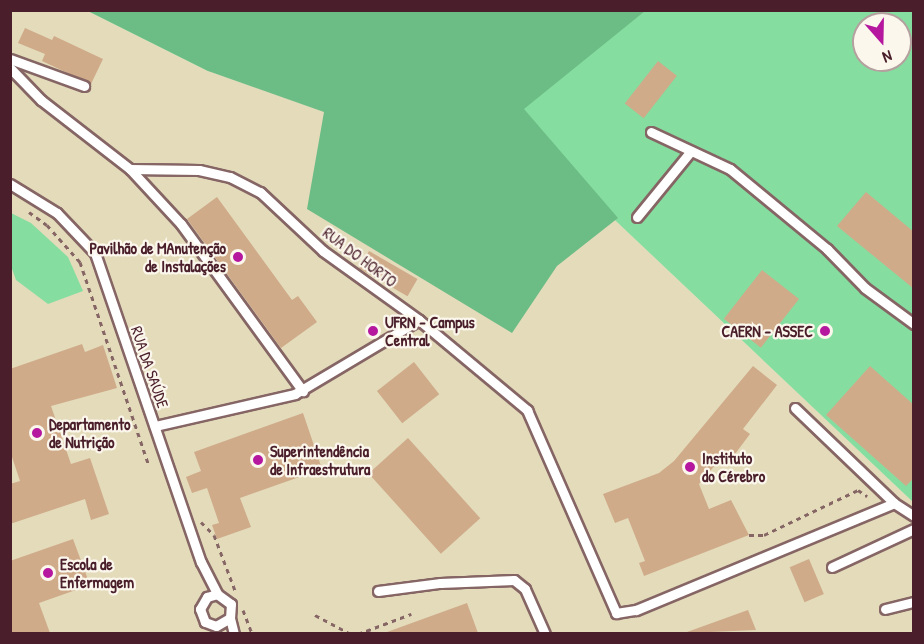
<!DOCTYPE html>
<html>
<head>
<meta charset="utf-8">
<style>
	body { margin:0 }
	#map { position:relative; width:924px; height:644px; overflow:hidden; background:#f4e8d0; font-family:"Patrick Hand",sans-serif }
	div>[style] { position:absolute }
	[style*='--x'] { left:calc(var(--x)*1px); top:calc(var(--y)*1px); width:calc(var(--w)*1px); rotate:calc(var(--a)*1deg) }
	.built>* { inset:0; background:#e3dbba }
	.green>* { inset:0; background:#86dda0 }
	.forest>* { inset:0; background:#6cbc86 }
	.building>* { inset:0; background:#cfab8a; transform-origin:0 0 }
	.path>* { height:3px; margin-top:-1.5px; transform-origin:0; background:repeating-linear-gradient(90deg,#866565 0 4.5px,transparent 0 9px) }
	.roads { filter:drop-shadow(2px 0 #866565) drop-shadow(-2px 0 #866565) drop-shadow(0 2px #866565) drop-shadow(0 -2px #866565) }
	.service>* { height:9px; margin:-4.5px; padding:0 4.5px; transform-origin:4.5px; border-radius:4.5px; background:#fff }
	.dots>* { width:16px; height:16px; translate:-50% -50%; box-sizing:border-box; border:3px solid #fbf7ec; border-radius:50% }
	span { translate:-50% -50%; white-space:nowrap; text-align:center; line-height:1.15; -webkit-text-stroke:4.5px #fbf7ec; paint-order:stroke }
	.poi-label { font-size:16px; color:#4a1f2b; font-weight:700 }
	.right { translate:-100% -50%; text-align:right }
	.left { translate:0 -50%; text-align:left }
	.street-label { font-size:16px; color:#4a1f2b }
	.frame { position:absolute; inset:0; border:12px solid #4a1f2b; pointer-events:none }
	.north { position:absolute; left:852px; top:12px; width:60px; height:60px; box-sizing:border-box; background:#fbf7ec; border:2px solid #b4a19f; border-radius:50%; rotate:160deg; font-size:16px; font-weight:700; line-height:24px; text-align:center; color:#4a1f2b }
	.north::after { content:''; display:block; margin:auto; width:21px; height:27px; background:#b5179e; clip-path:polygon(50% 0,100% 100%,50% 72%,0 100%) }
</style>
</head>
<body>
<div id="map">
	<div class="built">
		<div style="clip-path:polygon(10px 11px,88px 11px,208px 71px,325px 112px,526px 136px,913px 502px,913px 633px,11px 633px)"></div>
	</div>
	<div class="green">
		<div style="clip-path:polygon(evenodd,88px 11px,913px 11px,913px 502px,526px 136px,208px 71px,88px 11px,864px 24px,900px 24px,900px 60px,864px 60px,864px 24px)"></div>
		<div style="clip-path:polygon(11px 213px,31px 223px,68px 257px,83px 291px,48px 304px,16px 280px,11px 266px)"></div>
	</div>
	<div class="forest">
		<div style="clip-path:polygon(88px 11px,645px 11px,524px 109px,618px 218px,557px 266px,512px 333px,307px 209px,324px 112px,208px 71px)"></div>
	</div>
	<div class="building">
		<div style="clip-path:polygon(25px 28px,52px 40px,54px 36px,103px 59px,91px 84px,42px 61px,45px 54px,18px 43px)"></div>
		<div style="left:658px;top:61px;width:24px;height:54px;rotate:38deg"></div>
		<div style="clip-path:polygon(866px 192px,914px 232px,914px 289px,837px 226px)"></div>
		<div style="clip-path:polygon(217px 197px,292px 300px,298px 296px,317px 322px,281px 348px,187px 219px)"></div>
		<div style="left:369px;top:251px;width:56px;height:20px;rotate:30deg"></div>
		<div style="left:762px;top:270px;width:47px;height:62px;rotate:38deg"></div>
		<div style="clip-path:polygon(82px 344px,85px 352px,103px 345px,117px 388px,51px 406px,71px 464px,90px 458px,109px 514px,91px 520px,85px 499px,10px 524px,10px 484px,20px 481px,10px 451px,10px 369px)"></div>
		<div style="left:414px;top:362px;width:41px;height:47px;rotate:52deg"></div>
		<div style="clip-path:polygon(753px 366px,777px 385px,743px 429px,750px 434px,729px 462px,722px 457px,699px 484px,709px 509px,731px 500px,749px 535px,644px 576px,639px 563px,645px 561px,628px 518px,615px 523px,603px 494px,659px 473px,674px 461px)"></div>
		<div style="clip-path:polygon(870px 366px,914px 405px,914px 478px,906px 486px,826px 415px)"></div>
		<div style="clip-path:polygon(303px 413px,322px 469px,240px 498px,251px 527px,217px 539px,212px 525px,219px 523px,207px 488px,192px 493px,186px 477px,201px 471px,194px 452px)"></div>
		<div style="left:408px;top:438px;width:108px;height:53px;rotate:48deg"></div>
		<div style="clip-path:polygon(73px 539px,90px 585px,39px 603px,50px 633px,10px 633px,10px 561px)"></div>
		<div style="left:809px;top:559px;width:38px;height:21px;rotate:67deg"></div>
		<div style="clip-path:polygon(467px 603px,478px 633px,387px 633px,387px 632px)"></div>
		<div style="clip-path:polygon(748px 610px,756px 630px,687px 633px,687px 632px)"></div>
	</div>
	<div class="path">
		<div style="--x:29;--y:212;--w:22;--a:36"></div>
		<div style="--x:47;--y:225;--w:50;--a:48.3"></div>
		<div style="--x:80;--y:262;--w:215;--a:71.3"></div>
		<div style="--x:201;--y:522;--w:18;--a:45"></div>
		<div style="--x:214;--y:535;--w:62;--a:69.2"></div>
		<div style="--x:749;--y:535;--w:15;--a:0"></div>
		<div style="--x:764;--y:535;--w:104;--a:-25.6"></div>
		<div style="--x:858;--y:490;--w:11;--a:34"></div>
		<div style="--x:243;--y:610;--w:26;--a:69"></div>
		<div style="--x:315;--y:615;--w:40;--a:28"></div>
		<div style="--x:358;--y:634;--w:57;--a:-20.7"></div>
	</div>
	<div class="roads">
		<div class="service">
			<div style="--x:10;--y:59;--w:79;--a:20"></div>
			<div style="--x:10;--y:68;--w:45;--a:45.9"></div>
			<div style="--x:41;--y:100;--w:113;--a:37.8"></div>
			<div style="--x:130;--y:169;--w:69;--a:0.8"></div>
			<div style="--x:199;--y:170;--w:32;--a:13"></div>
			<div style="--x:230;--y:177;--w:34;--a:27"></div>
			<div style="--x:260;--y:192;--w:86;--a:43.1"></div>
			<div style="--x:323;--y:251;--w:118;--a:35.7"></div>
			<div style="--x:419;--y:320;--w:144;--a:149.2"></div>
			<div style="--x:295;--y:394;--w:144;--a:167.1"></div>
			<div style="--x:651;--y:132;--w:87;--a:25.1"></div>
			<div style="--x:730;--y:169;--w:126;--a:39.5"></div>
			<div style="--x:827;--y:249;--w:54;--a:45.7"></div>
			<div style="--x:865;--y:288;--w:61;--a:36.3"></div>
			<div style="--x:130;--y:169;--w:75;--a:47.2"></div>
			<div style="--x:181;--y:224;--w:207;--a:53.9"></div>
			<div style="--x:10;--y:184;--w:55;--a:31.7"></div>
			<div style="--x:57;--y:213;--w:55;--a:46.5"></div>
			<div style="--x:95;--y:253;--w:327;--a:71.1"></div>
			<div style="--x:201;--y:562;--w:36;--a:63"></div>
			<div style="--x:217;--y:594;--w:17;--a:36"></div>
			<div style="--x:231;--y:604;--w:14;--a:94"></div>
			<div style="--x:230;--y:618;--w:16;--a:150"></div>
			<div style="--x:216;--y:626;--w:12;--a:-160"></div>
			<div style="--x:205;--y:622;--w:14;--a:-111"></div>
			<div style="--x:200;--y:609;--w:14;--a:-60"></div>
			<div style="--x:207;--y:597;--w:10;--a:-17"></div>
			<div style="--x:637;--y:217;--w:85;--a:-50.7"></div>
			<div style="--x:419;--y:320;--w:141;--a:39.8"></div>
			<div style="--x:527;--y:410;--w:222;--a:66.3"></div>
			<div style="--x:616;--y:613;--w:20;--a:-9"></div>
			<div style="--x:636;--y:610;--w:279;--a:-22.5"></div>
			<div style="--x:795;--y:408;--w:137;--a:43.8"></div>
			<div style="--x:894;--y:503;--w:24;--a:33"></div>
			<div style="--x:832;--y:567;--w:90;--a:-24.9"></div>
			<div style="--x:378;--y:591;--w:63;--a:-7.4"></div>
			<div style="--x:440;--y:583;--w:74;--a:-2.3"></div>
			<div style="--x:514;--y:580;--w:14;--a:39"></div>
			<div style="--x:525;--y:589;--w:49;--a:66"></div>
			<div style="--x:885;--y:609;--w:30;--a:-14"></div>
			<div style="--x:230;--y:618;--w:16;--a:76"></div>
		</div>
	</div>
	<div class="dots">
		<div style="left:238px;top:257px;background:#b5179e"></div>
		<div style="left:373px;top:331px;background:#b5179e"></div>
		<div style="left:825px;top:331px;background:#b5179e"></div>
		<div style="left:37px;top:433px;background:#b5179e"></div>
		<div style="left:258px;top:460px;background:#b5179e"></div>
		<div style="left:690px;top:467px;background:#b5179e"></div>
		<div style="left:48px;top:573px;background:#b5179e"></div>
	</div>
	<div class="poi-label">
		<span class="right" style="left:226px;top:257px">Pavilhão de MAnutenção<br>de Instalações</span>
		<span class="left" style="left:385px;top:331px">UFRN - Campus<br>Central</span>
		<span class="right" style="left:813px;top:331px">CAERN - ASSEC</span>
		<span class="left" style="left:49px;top:433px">Departamento<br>de Nutrição</span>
		<span class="left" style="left:270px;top:460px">Superintendência<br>de Infraestrutura</span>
		<span class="left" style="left:702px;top:467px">Instituto<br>do Cérebro</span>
		<span class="left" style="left:60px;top:573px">Escola de<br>Enfermagem</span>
	</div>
	<div class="street-label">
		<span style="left:360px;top:257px;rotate:37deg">RUA DO HORTO</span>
		<span style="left:150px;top:367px;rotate:71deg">RUA DA SAÚDE</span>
	</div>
	<div class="frame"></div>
	<div class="north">N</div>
</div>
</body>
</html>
